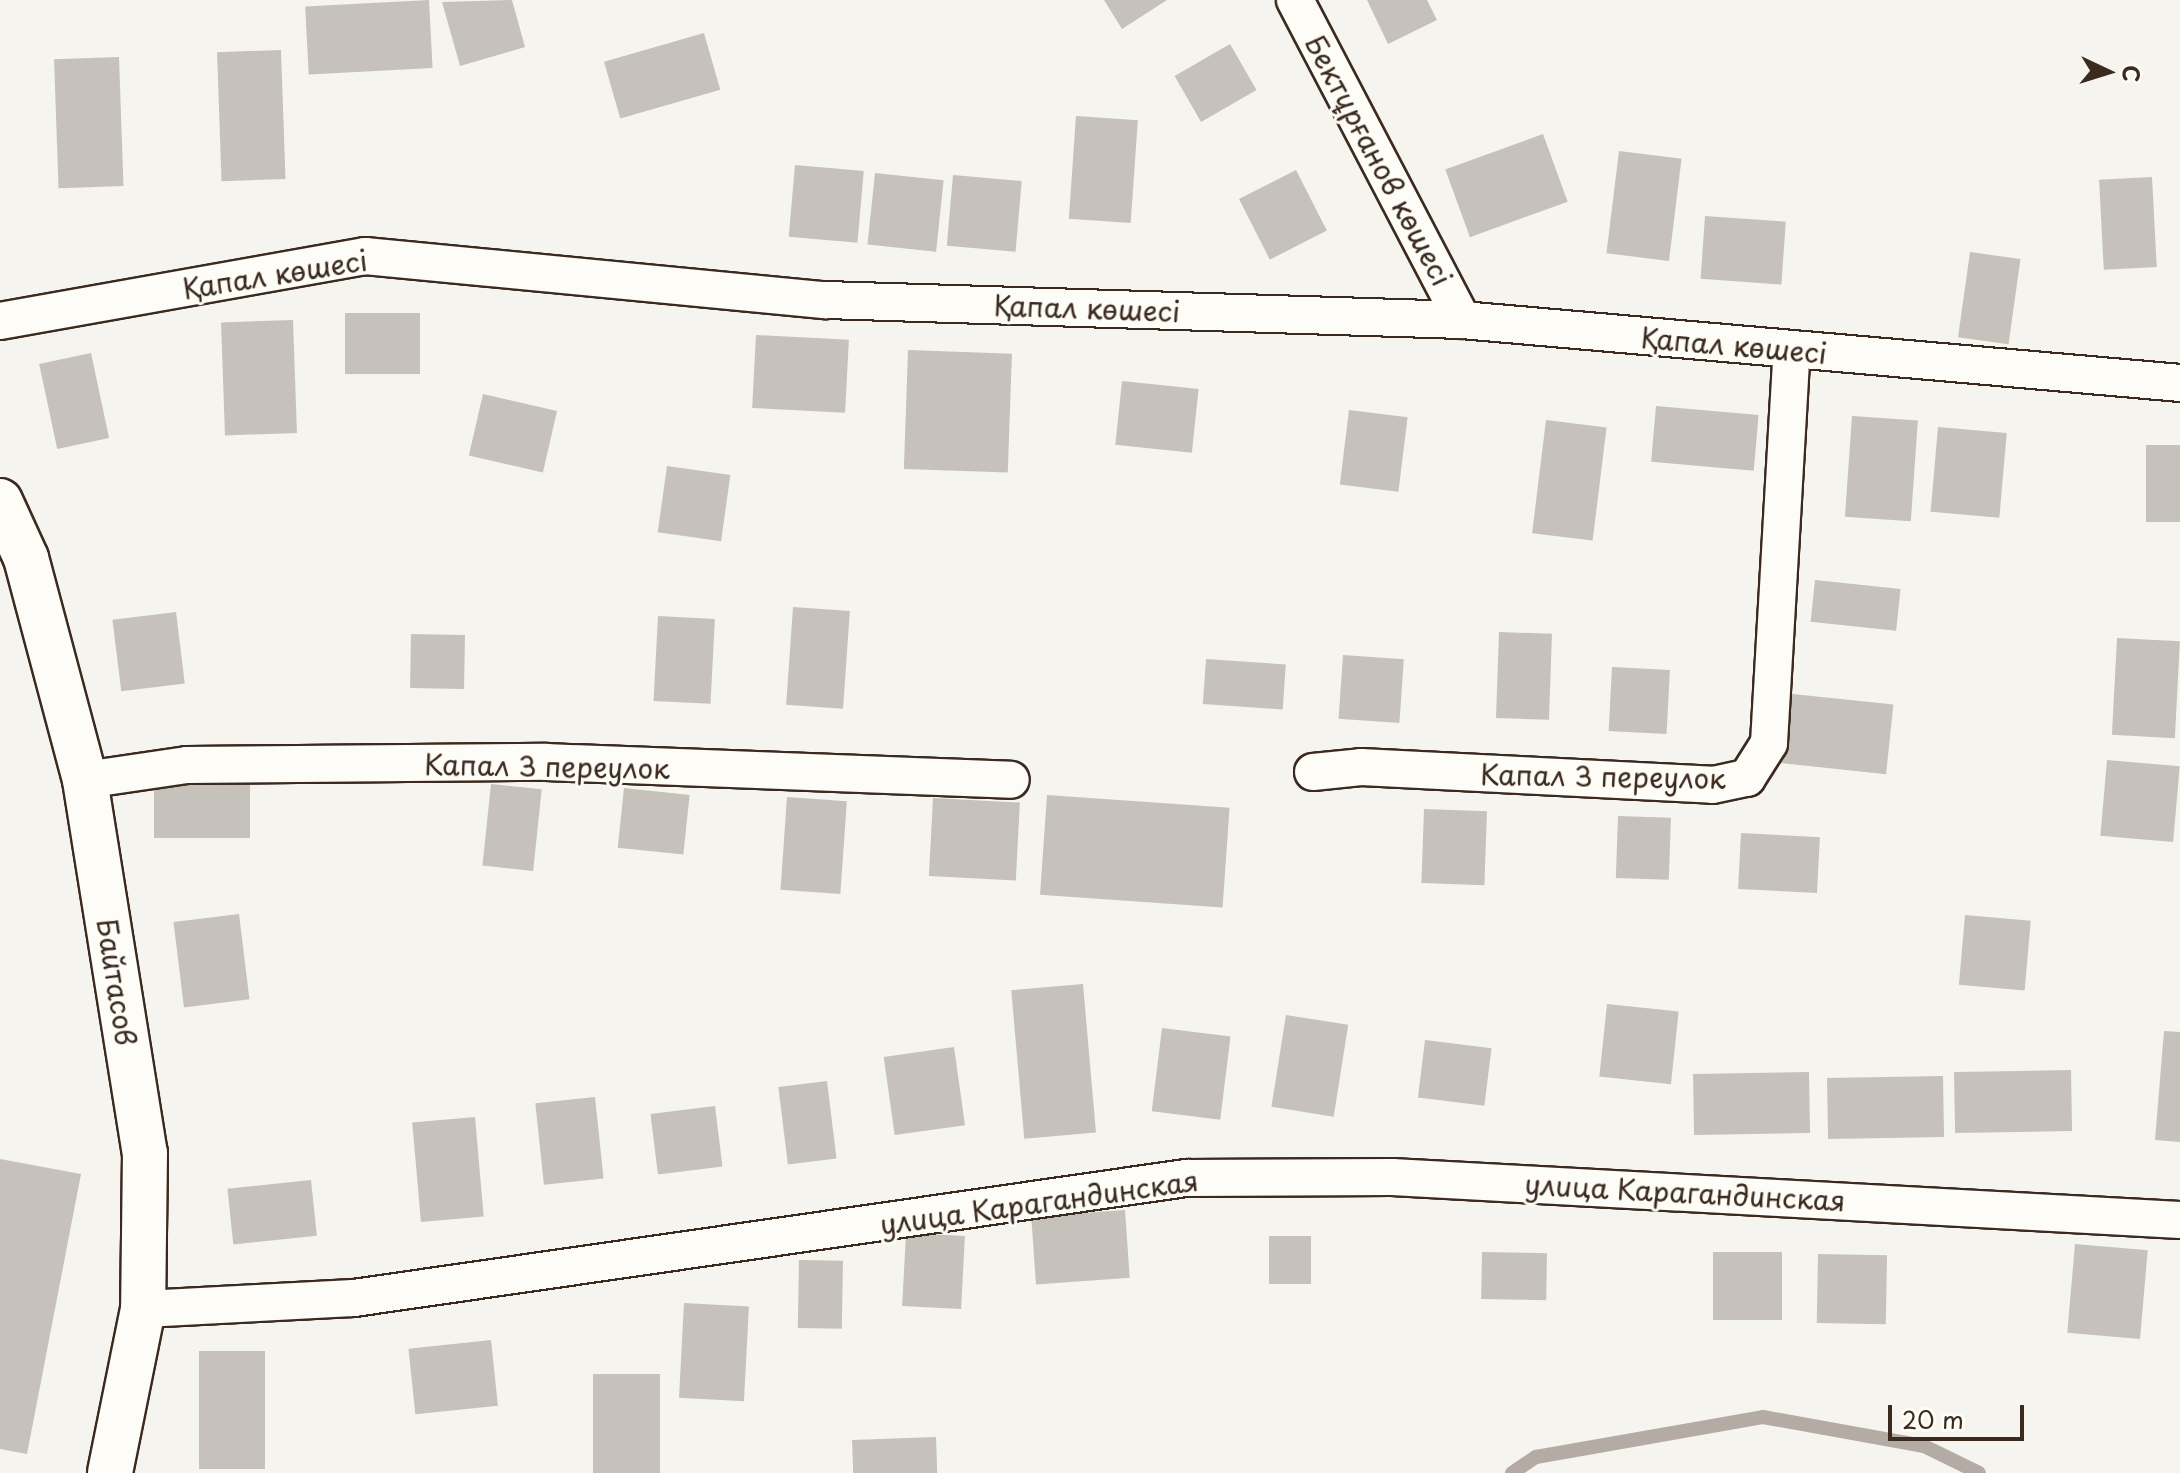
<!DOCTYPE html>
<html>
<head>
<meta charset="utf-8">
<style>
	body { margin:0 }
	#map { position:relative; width:2180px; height:1473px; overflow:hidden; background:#f5f4ee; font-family:"Playpen Sans",sans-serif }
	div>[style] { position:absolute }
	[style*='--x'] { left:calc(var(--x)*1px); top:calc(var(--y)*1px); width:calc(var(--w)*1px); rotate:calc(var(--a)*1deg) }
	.stream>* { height:14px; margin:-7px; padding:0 7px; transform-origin:7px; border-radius:7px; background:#b4aca4 }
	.building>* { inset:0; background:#c7c1bb; transform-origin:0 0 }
	.roads { filter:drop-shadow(2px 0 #3b2a1e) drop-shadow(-2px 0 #3b2a1e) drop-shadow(0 2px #3b2a1e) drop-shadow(0 -2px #3b2a1e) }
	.minor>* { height:36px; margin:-18px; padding:0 18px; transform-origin:18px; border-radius:18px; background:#fdfcf7 }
	.tertiary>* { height:44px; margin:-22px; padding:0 22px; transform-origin:22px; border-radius:22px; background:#fdfcf7 }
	span { translate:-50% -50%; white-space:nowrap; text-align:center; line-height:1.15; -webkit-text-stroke:6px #fdfcf7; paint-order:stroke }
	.street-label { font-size:28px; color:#3b2a1e }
	.north { position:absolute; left:2068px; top:32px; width:80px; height:80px; -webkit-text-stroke:6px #fdfcf7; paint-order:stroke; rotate:94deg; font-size:22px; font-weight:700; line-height:32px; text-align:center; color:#3b2a1e }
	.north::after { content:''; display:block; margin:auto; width:28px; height:36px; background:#3b2a1e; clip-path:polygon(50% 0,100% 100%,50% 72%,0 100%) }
	.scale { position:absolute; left:1888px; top:1405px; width:136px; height:36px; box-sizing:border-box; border:4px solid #3b2a1e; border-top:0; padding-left:10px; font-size:24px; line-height:28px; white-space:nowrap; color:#3b2a1e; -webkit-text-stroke:6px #fdfcf7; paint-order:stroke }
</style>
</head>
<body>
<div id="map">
	<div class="stream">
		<div style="--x:1512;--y:1473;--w:29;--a:-34"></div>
		<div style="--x:1536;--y:1457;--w:230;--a:-10"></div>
		<div style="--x:1763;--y:1417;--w:164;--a:10.2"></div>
		<div style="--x:1924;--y:1446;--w:61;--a:26.1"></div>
	</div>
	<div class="building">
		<div style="left:429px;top:0;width:68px;height:124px;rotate:87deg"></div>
		<div style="clip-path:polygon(512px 0,525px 47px,460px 66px,442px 2px)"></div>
		<div style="clip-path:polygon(1104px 0,1167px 0,1122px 29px)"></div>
		<div style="clip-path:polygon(1367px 0,1427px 0,1437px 20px,1388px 44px)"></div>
		<div style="left:704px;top:33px;width:59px;height:104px;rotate:74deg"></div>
		<div style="left:1230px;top:44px;width:53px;height:64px;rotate:60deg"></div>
		<div style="left:281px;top:50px;width:129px;height:64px;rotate:88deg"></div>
		<div style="left:119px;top:57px;width:129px;height:65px;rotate:88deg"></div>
		<div style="left:1076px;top:116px;width:62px;height:103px;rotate:4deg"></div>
		<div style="left:1543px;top:134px;width:72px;height:104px;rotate:70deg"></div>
		<div style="left:1619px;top:151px;width:63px;height:103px;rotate:7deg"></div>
		<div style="left:795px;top:165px;width:69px;height:72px;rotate:5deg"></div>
		<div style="left:1296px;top:170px;width:68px;height:64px;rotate:63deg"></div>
		<div style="left:875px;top:173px;width:69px;height:72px;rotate:6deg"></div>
		<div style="left:953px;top:175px;width:69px;height:71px;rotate:5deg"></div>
		<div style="left:2152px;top:177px;width:90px;height:53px;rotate:87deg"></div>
		<div style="left:1705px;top:216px;width:81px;height:63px;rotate:4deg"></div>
		<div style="left:1970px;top:252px;width:51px;height:86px;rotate:8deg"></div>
		<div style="left:345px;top:313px;width:75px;height:61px"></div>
		<div style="left:293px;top:320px;width:113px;height:72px;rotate:88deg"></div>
		<div style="left:756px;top:335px;width:93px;height:73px;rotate:3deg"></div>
		<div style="left:908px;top:350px;width:104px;height:119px;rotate:2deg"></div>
		<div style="left:91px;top:353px;width:87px;height:53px;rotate:78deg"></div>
		<div style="left:1122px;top:381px;width:77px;height:64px;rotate:6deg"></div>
		<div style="left:483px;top:394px;width:76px;height:63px;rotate:13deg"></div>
		<div style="left:1656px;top:406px;width:103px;height:56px;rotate:5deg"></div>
		<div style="left:1349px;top:410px;width:59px;height:75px;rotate:7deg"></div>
		<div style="left:1852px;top:416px;width:66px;height:101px;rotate:4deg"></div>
		<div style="left:1546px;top:420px;width:61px;height:114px;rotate:7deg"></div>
		<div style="left:1938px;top:427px;width:69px;height:85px;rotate:5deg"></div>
		<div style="left:2146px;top:445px;width:34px;height:77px"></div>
		<div style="left:667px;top:466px;width:64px;height:67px;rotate:8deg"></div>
		<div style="left:1815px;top:580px;width:86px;height:42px;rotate:6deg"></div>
		<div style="left:793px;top:607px;width:57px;height:98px;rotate:4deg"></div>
		<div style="left:176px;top:612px;width:72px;height:64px;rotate:83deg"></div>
		<div style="left:658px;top:616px;width:57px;height:85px;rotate:3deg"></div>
		<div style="left:1499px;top:632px;width:53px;height:86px;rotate:2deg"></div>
		<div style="left:411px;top:634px;width:54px;height:54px;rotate:1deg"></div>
		<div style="left:2117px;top:638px;width:63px;height:97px;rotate:3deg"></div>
		<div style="left:1343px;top:655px;width:61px;height:64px;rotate:4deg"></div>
		<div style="left:1206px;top:659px;width:80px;height:45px;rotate:4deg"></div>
		<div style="left:1612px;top:667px;width:58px;height:64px;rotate:3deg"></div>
		<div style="left:1783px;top:693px;width:111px;height:70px;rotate:6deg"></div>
		<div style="left:2107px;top:760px;width:73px;height:76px;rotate:5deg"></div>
		<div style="left:154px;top:782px;width:96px;height:56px"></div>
		<div style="left:491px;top:784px;width:51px;height:82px;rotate:6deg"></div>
		<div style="left:624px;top:788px;width:66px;height:60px;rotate:6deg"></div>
		<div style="left:1047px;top:795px;width:183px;height:100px;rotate:4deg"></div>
		<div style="left:787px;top:797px;width:60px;height:93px;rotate:4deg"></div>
		<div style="left:933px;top:798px;width:87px;height:78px;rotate:3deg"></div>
		<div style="left:1424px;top:809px;width:63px;height:74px;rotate:2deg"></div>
		<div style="left:1618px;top:816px;width:53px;height:62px;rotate:2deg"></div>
		<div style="left:1741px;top:833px;width:79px;height:56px;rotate:3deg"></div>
		<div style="left:239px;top:914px;width:86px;height:66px;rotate:83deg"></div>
		<div style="left:1965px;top:915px;width:66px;height:70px;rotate:5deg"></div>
		<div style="left:1083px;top:984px;width:149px;height:72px;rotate:85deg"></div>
		<div style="left:1607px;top:1004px;width:72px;height:73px;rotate:6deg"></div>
		<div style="left:1286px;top:1015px;width:63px;height:93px;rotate:9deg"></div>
		<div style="left:1162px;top:1028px;width:69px;height:84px;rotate:7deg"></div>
		<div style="clip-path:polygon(2164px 1031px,2180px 1032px,2180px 1142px,2155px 1140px)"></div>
		<div style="left:1425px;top:1040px;width:67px;height:58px;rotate:7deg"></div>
		<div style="left:954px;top:1047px;width:79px;height:71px;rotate:82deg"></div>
		<div style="left:2071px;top:1070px;width:61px;height:117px;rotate:89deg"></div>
		<div style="left:1809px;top:1072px;width:61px;height:116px;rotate:89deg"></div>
		<div style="left:1943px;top:1076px;width:61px;height:116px;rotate:89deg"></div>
		<div style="left:827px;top:1081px;width:78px;height:49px;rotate:83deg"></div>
		<div style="left:595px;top:1097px;width:82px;height:60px;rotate:84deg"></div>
		<div style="left:715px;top:1106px;width:61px;height:65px;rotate:83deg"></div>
		<div style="left:475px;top:1117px;width:100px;height:63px;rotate:85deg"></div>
		<div style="clip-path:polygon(0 1159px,81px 1174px,27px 1454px,0 1449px)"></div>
		<div style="left:311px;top:1180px;width:56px;height:84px;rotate:84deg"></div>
		<div style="left:1125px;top:1210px;width:68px;height:94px;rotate:86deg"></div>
		<div style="left:906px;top:1233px;width:59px;height:73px;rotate:3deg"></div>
		<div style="left:1269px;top:1236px;width:42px;height:48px"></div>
		<div style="left:2075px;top:1244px;width:73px;height:89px;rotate:5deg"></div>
		<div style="left:1482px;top:1252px;width:65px;height:47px;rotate:1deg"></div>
		<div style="left:1713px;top:1252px;width:69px;height:68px"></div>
		<div style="left:1818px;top:1254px;width:69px;height:69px;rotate:1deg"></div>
		<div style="left:799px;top:1260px;width:44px;height:68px;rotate:1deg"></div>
		<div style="left:684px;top:1303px;width:65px;height:95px;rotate:3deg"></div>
		<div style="left:491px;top:1340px;width:66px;height:83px;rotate:84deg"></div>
		<div style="left:265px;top:1351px;width:118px;height:66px;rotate:90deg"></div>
		<div style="left:593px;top:1374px;width:67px;height:99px"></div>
		<div style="left:936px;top:1437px;width:36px;height:84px;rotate:88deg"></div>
	</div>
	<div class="roads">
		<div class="minor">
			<div style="--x:1295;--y:0;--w:361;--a:62.4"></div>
			<div style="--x:0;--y:321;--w:371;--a:-10.1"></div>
			<div style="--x:365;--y:256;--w:463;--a:5.5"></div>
			<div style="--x:826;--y:300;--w:636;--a:1.8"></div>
			<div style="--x:1462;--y:320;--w:721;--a:5.01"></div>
			<div style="--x:1313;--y:772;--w:48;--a:-5.9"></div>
			<div style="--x:1361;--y:767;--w:352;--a:2.9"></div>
			<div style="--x:1713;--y:785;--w:35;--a:-12"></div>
			<div style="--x:1747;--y:778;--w:41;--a:-57.8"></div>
			<div style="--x:1769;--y:743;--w:394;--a:-86.7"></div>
			<div style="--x:85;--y:780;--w:103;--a:-8.4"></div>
			<div style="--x:187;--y:765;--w:359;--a:-0.5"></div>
			<div style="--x:546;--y:762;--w:465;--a:2.2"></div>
			<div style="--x:143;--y:1309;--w:211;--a:-3"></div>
			<div style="--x:354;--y:1298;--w:841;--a:-8.21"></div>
			<div style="--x:1186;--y:1178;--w:206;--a:-0.3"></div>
			<div style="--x:1392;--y:1177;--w:789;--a:3.12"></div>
		</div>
		<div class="tertiary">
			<div style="--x:0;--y:501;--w:63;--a:65.5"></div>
			<div style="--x:26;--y:558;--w:230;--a:75.1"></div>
			<div style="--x:85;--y:780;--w:378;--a:80.9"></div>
			<div style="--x:145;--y:1153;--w:156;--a:90.7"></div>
			<div style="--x:143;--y:1309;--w:167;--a:101.4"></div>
		</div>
	</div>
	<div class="street-label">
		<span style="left:1379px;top:160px;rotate:62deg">Бектұрғанов көшесі</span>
		<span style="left:275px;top:274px;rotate:-9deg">Қапал көшесі</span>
		<span style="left:1087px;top:308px;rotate:2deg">Қапал көшесі</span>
		<span style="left:1734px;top:345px;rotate:5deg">Қапал көшесі</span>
		<span style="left:547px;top:766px;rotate:1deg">Капал 3 переулок</span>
		<span style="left:1603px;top:776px;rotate:1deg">Капал 3 переулок</span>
		<span style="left:117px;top:982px;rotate:81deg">Байтасов</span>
		<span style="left:1685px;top:1192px;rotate:3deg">улица Карагандинская</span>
		<span style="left:1039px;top:1202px;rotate:-8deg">улица Карагандинская</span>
	</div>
	<div class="north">С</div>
	<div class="scale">20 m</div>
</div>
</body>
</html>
